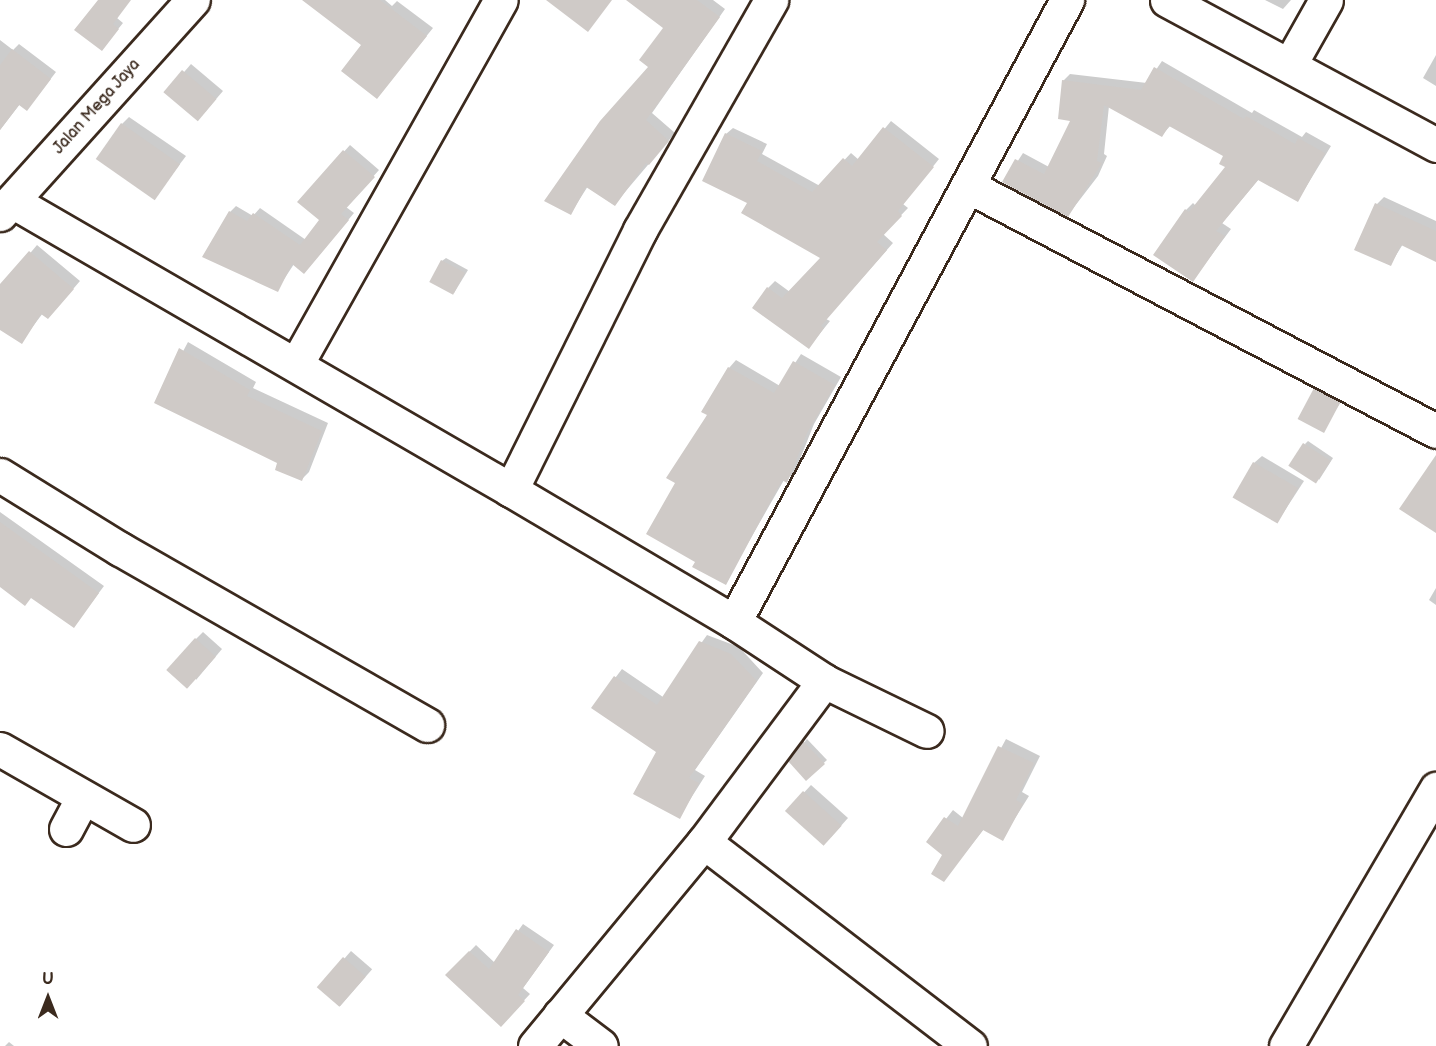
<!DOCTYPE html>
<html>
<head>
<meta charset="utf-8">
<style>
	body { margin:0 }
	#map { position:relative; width:1436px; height:1046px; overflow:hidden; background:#fff; font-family:"Balsamiq Sans",sans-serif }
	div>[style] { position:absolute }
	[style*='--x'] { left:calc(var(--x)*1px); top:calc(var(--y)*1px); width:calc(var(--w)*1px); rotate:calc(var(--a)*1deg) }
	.shadow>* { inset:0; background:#0003; transform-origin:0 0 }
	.building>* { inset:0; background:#cfcac7; transform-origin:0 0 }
	.roads { filter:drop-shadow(2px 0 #3b2a1e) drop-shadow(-2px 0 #3b2a1e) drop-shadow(0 2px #3b2a1e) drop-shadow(0 -2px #3b2a1e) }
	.minor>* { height:33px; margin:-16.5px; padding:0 16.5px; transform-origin:16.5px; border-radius:16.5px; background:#fff }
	span { translate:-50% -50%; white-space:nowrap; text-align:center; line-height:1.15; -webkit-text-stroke:6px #fff; paint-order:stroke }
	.street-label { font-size:16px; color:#3b2a1e }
	.north { position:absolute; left:18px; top:968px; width:60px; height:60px; -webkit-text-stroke:4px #fff; paint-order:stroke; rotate:0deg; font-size:16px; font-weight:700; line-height:24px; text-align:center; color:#3b2a1e }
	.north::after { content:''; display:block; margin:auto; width:21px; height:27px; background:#3b2a1e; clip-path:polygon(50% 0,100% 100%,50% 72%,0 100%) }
</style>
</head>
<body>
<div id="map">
	<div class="shadow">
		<div style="clip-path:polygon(100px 0,129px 0,117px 18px,123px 23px,106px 44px)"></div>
		<div style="clip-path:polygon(304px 0,385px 0,392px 6px,397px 1px,433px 28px,377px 97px,363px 45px)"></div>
		<div style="clip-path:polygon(638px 0,713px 0,725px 9px,652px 113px,675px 133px,614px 205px,588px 186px,571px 213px,650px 67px,665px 28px)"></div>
		<div style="clip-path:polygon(1265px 0,1291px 0,1283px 9px)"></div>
		<div style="clip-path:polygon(0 40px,13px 50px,19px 44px,56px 72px,33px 102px,20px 104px,0 130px)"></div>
		<div style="clip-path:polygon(1436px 55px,1436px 86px,1423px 78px)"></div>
		<div style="clip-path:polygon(1162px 61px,1252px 113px,1254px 110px,1302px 137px,1306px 132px,1331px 146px,1298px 200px,1259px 179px,1222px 223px,1231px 229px,1193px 280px,1186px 210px,1193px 203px,1196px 206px,1227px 167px,1225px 155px,1171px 125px,1162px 135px,1109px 106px,1104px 154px,1107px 156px,1098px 176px,1068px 215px,1004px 182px,1023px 153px,1049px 167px,1072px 120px,1063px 81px,1070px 74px,1147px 83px)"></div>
		<div style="clip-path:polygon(191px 64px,223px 91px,205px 112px,166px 93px)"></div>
		<div style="clip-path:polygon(129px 117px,186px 156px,155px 197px,122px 124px)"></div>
		<div style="clip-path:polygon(891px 121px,939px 159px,903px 204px,908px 208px,883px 234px,893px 243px,826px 319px,830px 321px,809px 347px,768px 288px,775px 281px,790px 292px,823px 257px,749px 202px,726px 134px,733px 128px,767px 144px,762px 154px,820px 186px,851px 153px,859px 160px)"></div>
		<div style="clip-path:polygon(350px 145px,379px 170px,346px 207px,354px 213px,310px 266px,294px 264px,277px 290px,230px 212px,236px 206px,253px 216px,260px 208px,306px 240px,321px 220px,299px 202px)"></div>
		<div style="clip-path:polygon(1384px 197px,1436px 221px,1436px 261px,1403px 244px,1390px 265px,1377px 204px)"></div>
		<div style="clip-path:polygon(37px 245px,80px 281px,55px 310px,43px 313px,21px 342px,0 328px,0 289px)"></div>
		<div style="clip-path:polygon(446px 258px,468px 270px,454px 293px,442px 261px)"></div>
		<div style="clip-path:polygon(188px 342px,256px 382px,253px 388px,328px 423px,309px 472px,302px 479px,279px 463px,156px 402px)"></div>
		<div style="clip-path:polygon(801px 354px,841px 377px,814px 424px,794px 474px,784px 480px,725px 583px,697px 561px,676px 482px,729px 368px,736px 360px,780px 386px)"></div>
		<div style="clip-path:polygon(1322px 382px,1346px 394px,1322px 431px,1315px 389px)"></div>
		<div style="clip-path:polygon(1308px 441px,1333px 458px,1319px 480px,1305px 444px)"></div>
		<div style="clip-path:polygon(1262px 456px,1304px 481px,1278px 521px,1254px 463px)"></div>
		<div style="clip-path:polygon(0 512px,104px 586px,74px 626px,32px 597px,0 585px)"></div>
		<div style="clip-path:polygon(1436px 588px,1436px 605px,1429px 600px)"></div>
		<div style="clip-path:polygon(203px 632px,222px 649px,196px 680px,196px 639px)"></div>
		<div style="clip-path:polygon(707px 635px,739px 647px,763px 673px,695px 770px,705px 776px,679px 817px,658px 751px,593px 707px,622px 669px,663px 697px)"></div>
		<div style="clip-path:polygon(807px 739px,827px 760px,806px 779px,790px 761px)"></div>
		<div style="clip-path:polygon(1006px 739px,1040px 756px,1022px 792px,1029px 796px,1002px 839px,984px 829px,944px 880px,944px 854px,928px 842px,953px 810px,963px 818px)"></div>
		<div style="clip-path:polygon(811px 785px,848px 818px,831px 837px,787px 811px)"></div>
		<div style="clip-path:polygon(523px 924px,554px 945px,523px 988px,530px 994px,501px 1025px,447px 975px,476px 945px,495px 963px)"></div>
		<div style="left:351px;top:951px;width:28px;height:49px;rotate:41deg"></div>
		<div style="clip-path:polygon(9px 1042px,14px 1046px,5px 1046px)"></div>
	</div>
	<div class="building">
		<div style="clip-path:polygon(98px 0,131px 0,113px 24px,119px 29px,102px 51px,74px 30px)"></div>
		<div style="clip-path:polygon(302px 0,380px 0,427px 36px,377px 99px,341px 71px,361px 45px)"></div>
		<div style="clip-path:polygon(546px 0,612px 0,588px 32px)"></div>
		<div style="clip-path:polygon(626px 0,697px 0,720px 17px,646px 120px,669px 141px,649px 165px,646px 163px,615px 206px,586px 187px,571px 215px,544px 201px,600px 121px,648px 67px,639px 60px,663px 28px)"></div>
		<div style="clip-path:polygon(12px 49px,51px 79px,27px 111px,19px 105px,0 130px,0 65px)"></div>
		<div style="clip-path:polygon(1154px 67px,1244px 119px,1246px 116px,1295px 144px,1298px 138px,1325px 153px,1298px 202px,1258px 180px,1216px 231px,1225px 236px,1193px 282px,1153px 255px,1185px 209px,1189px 212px,1225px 167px,1219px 164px,1223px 156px,1169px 126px,1162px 137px,1104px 105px,1097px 161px,1102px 163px,1068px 217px,1002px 182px,1015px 159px,1044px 174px,1070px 121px,1058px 119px,1062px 80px,1141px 90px)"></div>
		<div style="left:182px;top:70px;width:45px;height:29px;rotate:40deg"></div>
		<div style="left:121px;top:123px;width:72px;height:44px;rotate:35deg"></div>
		<div style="clip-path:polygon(883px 127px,934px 167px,898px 211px,902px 216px,877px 242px,887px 250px,821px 326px,824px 328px,809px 349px,752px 308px,767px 287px,782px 298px,820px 258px,741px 213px,747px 203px,702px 181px,725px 133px,762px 151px,757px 161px,812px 192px,843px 158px,852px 166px)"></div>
		<div style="clip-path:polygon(343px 150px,375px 177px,341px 214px,349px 220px,304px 274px,292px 264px,278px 292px,202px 257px,229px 211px,247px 221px,253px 213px,300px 245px,319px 220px,297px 202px)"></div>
		<div style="clip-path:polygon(1375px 203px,1436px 231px,1436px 262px,1401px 245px,1391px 266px,1354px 250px)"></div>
		<div style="clip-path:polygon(29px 251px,74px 289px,48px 319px,41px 314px,22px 344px,0 330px,0 284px)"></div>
		<div style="left:441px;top:260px;width:27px;height:25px;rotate:28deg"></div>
		<div style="clip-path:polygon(179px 348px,250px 390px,247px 396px,322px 431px,302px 481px,275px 470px,277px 463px,154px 403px)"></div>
		<div style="clip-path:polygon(793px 361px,835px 385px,807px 433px,787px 483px,782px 480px,726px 585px,692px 567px,695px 562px,646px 534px,675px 483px,666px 478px,707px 415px,701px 412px,728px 367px,774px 393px)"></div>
		<div style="left:1314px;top:388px;width:30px;height:35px;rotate:28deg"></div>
		<div style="left:1303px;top:443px;width:33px;height:27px;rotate:33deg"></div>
		<div style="clip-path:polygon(1436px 455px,1436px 533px,1399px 509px)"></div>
		<div style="left:1253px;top:462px;width:52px;height:41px;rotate:30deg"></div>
		<div style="clip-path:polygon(0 522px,99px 593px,74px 628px,31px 598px,25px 606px,0 587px)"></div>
		<div style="left:195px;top:638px;width:28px;height:43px;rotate:42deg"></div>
		<div style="clip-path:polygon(699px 641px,731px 654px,757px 681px,689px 778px,699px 783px,680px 819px,633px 794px,656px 752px,591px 708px,614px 676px,657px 705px)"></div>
		<div style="clip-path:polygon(803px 741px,825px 764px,806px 781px,788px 761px)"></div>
		<div style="clip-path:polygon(998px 746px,1034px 763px,1016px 800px,1023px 804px,1003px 841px,983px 830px,944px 882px,931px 874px,942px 855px,926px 842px,944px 817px,958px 826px)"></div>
		<div style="left:803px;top:791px;width:52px;height:27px;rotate:42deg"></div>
		<div style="clip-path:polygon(516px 929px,549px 952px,518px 995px,525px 1001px,501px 1027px,445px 975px,469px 951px,489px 969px)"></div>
		<div style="left:343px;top:957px;width:30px;height:40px;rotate:41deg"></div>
	</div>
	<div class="roads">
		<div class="minor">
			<div style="--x:1167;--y:0;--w:306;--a:28.3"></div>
			<div style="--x:1290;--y:64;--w:73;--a:-60.6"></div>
			<div style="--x:968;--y:186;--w:528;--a:27.63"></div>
			<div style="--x:12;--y:201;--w:577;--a:30.08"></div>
			<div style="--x:511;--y:490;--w:259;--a:30.6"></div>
			<div style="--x:734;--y:622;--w:108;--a:33.2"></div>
			<div style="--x:824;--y:681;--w:114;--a:25.9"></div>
			<div style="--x:0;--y:214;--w:288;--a:-48"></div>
			<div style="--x:297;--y:363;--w:416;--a:-60.7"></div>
			<div style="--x:0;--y:475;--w:141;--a:31.7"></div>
			<div style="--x:120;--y:549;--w:354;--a:29.8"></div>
			<div style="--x:511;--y:490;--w:290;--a:-63.6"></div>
			<div style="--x:640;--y:230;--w:265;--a:-60.3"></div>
			<div style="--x:734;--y:622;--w:706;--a:-61.84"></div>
			<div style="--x:0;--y:749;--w:153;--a:29.7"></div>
			<div style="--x:66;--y:829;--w:36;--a:-62"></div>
			<div style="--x:704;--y:842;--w:335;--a:37.5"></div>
			<div style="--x:560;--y:1015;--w:51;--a:37.1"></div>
			<div style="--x:535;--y:1046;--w:265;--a:-50.4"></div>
			<div style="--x:704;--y:842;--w:201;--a:-53.3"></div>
			<div style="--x:1286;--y:1046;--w:298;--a:-59.7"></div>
		</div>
	</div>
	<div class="street-label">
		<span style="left:97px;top:107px;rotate:-48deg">Jalan Mega Jaya</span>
	</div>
	<div class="north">U</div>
</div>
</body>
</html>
